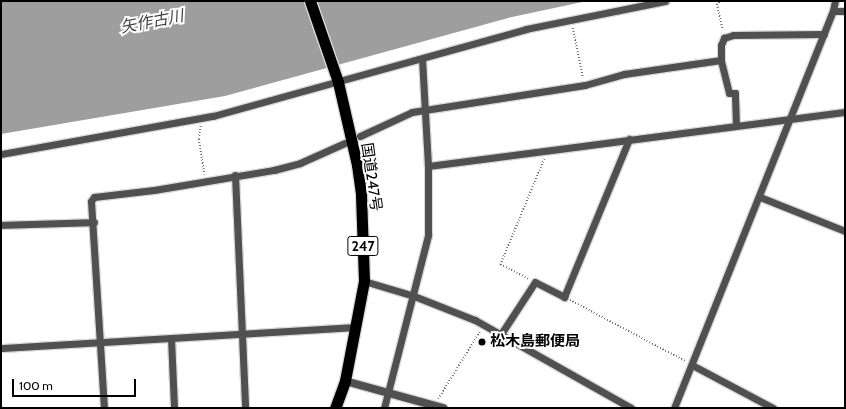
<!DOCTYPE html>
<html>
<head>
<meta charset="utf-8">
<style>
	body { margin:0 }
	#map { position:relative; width:846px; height:409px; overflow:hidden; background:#fff; font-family:Cabin,"Noto Sans JP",sans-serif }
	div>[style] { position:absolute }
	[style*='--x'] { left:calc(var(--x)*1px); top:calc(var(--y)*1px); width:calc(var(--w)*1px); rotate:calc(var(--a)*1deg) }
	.water>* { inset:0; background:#9e9e9e }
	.path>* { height:1.5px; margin-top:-0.75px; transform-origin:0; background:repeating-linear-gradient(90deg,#727272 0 1px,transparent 0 3px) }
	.roads { filter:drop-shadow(1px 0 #dbdbdb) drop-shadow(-1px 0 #dbdbdb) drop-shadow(0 1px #dbdbdb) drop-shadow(0 -1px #dbdbdb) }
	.minor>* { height:7px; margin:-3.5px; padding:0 3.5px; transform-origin:3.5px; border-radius:3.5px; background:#505050 }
	.tertiary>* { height:8px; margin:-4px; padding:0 4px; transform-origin:4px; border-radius:4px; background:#505050 }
	.trunk>* { height:11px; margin:-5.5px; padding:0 5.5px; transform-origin:5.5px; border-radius:5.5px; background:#000 }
	.dots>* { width:11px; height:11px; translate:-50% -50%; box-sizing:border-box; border:2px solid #fff; border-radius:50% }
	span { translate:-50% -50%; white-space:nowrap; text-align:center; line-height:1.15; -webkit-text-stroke:4px #fff; paint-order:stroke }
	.shield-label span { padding:1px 3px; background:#fff; border:1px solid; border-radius:3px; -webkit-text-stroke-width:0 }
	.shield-label { font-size:14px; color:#000; font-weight:700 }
	.street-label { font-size:15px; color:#000 }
	.poi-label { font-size:15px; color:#000; font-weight:700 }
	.left { translate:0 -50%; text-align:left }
	.water-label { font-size:16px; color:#3f3f3f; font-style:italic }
	.frame { position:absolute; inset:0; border:2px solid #000; pointer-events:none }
	.scale { position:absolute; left:12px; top:379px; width:124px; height:18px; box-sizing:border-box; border:2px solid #000; border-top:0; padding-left:5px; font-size:12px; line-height:14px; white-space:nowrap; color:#000; -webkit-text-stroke:3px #fff; paint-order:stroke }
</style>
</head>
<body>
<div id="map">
	<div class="water">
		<div style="clip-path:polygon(1px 1px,587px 1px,512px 17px,225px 96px,1px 134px)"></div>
	</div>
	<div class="path">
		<div style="--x:722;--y:1;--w:6;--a:149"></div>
		<div style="--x:717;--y:4;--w:27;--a:77"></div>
		<div style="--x:573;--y:28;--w:50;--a:78.5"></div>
		<div style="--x:201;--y:126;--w:13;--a:99"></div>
		<div style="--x:199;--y:139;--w:36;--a:81"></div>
		<div style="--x:528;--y:279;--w:31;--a:-153"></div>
		<div style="--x:500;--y:265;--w:115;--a:-67.5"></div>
		<div style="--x:570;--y:300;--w:130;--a:27.9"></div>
		<div style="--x:438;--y:399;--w:80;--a:-58.3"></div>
	</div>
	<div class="roads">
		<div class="minor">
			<div style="--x:833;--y:11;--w:12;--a:0"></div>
			<div style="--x:736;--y:125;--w:32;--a:-92"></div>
			<div style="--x:735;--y:93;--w:6;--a:180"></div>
			<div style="--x:729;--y:93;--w:34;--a:-104"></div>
			<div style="--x:721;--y:60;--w:15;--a:-90"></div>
			<div style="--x:721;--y:45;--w:8;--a:-67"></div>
			<div style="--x:724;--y:38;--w:9;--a:-18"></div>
			<div style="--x:733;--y:35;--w:91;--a:-0.6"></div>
			<div style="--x:360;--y:136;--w:57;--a:-24.8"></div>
			<div style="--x:412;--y:112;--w:175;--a:-8.9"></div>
			<div style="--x:585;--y:85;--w:41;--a:-15.8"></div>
			<div style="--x:624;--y:74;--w:98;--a:-8.2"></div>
			<div style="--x:1;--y:154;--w:215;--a:-10.2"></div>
			<div style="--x:213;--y:116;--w:325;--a:-15.5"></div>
			<div style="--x:526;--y:29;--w:142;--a:-11.4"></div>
			<div style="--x:428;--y:166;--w:420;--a:-7.4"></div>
			<div style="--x:235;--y:175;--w:233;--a:87.5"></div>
			<div style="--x:760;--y:197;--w:92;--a:21.8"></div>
			<div style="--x:1;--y:225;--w:93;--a:-1.8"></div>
			<div style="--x:364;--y:281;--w:52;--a:16.7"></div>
			<div style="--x:414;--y:296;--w:66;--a:21.5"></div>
			<div style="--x:475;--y:320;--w:179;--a:29.4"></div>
			<div style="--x:501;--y:334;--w:62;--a:-56.8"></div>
			<div style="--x:535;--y:282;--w:33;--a:27"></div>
			<div style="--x:564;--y:297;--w:171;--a:-67.6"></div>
			<div style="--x:171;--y:338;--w:70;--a:87.5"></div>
			<div style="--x:1;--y:348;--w:356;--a:-3.4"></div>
			<div style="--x:692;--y:365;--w:92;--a:28"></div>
			<div style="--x:104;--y:408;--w:207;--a:-93.6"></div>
			<div style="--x:91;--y:201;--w:5;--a:-53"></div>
			<div style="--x:94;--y:197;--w:60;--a:-6.7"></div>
			<div style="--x:154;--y:190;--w:122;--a:-9.5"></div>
			<div style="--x:274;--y:170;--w:27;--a:-15"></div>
			<div style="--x:300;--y:163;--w:49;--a:-24"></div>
			<div style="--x:384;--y:408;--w:179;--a:-75.7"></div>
			<div style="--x:428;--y:235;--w:69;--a:-90"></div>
			<div style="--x:428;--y:166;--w:107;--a:-93.2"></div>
			<div style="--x:674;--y:408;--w:428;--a:-68.2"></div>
			<div style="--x:833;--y:11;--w:10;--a:-79"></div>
		</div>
		<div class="tertiary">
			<div style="--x:345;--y:381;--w:102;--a:15.4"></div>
		</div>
		<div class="trunk">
			<div style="--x:310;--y:1;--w:86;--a:70.9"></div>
			<div style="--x:338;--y:82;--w:85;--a:77.1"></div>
			<div style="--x:357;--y:165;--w:30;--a:82"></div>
			<div style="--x:361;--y:195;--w:86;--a:88"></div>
			<div style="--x:364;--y:281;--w:102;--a:100.8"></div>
			<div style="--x:345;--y:381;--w:29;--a:110"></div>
		</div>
	</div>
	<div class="dots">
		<div style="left:482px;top:342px;background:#000"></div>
	</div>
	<div class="shield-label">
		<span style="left:363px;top:246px">247</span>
	</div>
	<div class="street-label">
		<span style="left:371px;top:177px;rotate:82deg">国道247号</span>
	</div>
	<div class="poi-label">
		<span class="left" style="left:490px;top:342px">松木島郵便局</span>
	</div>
	<div class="water-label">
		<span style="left:152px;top:22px;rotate:-11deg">矢作古川</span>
	</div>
	<div class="frame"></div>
	<div class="scale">100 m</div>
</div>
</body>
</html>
